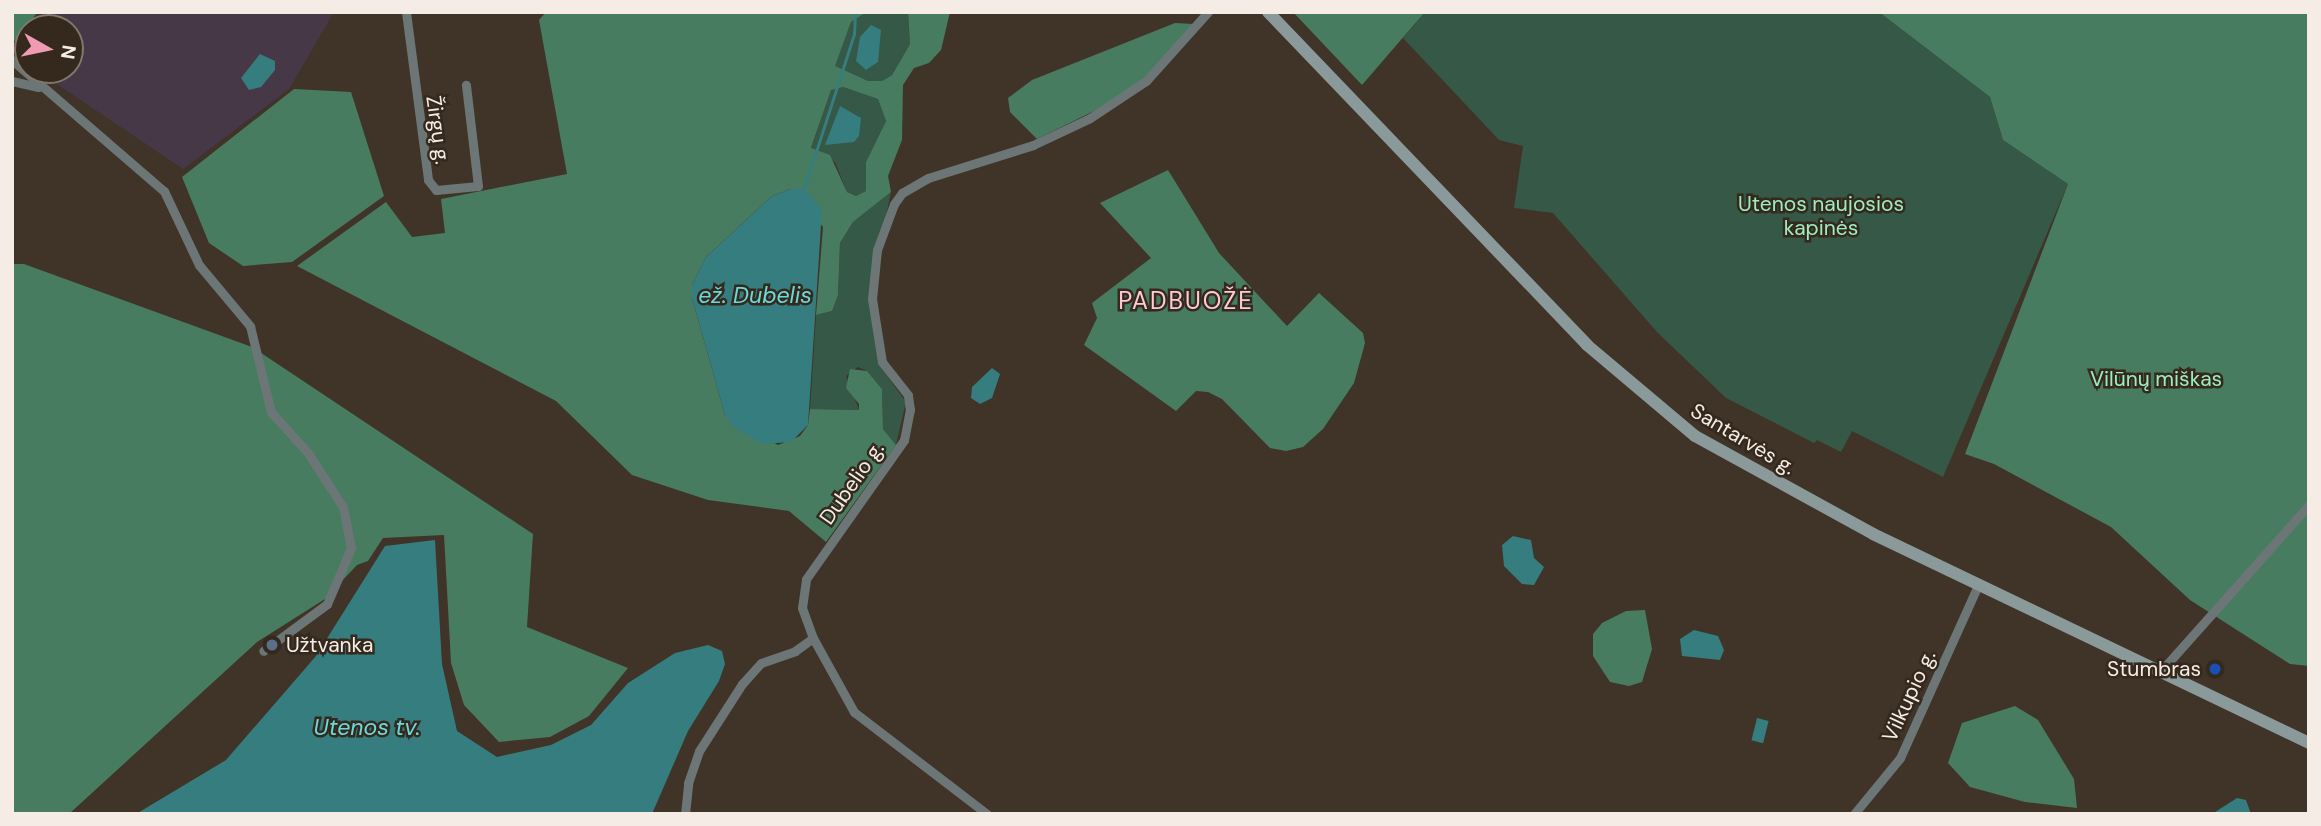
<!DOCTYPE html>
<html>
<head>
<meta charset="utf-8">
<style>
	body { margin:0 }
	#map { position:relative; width:2321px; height:826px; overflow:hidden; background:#403327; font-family:"DM Sans",sans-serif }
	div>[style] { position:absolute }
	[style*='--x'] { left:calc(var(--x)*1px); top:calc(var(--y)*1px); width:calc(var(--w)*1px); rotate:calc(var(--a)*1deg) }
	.industrial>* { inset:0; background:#463846 }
	.green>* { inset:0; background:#365846 }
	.forest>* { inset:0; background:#477c60 }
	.water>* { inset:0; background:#357d7e; transform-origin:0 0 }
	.stream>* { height:2.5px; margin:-1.25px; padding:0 1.25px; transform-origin:1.25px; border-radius:1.25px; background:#357d7e }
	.minor>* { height:9px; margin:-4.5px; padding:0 4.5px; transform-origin:4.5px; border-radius:4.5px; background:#6c7676 }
	.secondary>* { height:12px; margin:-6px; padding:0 6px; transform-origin:6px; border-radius:6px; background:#8a9a9a }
	.dots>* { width:19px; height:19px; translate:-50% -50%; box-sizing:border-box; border:4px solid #35291e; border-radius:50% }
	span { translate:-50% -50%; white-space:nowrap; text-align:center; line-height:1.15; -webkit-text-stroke:5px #35291e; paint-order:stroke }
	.street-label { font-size:21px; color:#f5ede5 }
	.park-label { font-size:21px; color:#9ceec1 }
	.poi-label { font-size:21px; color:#f5ede5 }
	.left { translate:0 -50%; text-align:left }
	.right { translate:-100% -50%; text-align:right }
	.water-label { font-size:23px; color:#6ad9da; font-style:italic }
	.quarter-label { font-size:24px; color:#fecad7; letter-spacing:2px }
	.frame { position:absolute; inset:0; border:14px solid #f5ede5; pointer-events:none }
	.north { position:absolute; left:14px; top:14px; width:70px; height:70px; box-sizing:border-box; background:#35291e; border:2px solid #82776e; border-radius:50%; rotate:99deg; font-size:19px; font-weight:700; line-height:28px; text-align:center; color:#f5ede5 }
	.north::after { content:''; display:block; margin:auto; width:24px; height:32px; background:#f19ab3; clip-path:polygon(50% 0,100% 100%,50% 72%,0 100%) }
</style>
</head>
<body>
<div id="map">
	<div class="industrial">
		<div style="clip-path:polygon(42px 12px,334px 12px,289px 89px,183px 169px,36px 70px,70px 70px,70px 28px,34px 28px)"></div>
	</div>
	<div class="green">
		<div style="clip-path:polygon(867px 12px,908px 12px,910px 44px,892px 75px,882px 81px,868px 81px,834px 67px,851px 22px)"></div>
		<div style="clip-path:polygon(1425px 12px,1879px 12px,1990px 97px,2003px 140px,2068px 184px,1943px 477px,1852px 431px,1841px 452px,1817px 440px,1814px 443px,1726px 398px,1657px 332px,1553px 213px,1514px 208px,1523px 146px,1499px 140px,1403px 38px)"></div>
		<div style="clip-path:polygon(843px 87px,878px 99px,886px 121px,866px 162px,866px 191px,856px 196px,847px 192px,835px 162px,811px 149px,831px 89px)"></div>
		<div style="clip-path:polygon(891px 192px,869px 297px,879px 365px,906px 402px,896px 445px,883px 429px,882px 389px,867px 371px,858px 367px,846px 376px,859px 410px,810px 409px,816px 315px,832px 311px,838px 295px,840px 243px,853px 222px)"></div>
	</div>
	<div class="forest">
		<div style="clip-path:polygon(12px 12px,38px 12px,12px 44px)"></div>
		<div style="clip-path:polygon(evenodd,546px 12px,867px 12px,851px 22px,835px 66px,868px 81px,882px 81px,892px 75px,910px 44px,908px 12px,950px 12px,941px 50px,929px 63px,914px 68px,903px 85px,902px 140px,888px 176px,891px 192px,853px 222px,840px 243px,838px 295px,832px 311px,816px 315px,823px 227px,791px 189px,772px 196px,706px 257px,692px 285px,692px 298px,725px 415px,778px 445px,800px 436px,808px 425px,810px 409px,859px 410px,859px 404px,846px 388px,850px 369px,867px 371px,882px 389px,883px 429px,896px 445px,826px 542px,789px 511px,708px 500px,632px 475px,556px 401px,297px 266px,386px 202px,412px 237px,445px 233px,441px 199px,567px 174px,539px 20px,546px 12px,843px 87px,878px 99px,886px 121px,866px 162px,866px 191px,856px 196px,847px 192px,830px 155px,811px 148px,831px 90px,843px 87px)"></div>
		<div style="clip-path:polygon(1293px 12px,1425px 12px,1362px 85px)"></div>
		<div style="clip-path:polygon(1879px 12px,2309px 12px,2309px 666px,2290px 664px,2190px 600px,2111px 527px,1994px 464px,1965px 454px,2068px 184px,2003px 140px,1990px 97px)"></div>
		<div style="clip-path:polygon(1175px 23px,1194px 24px,1142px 81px,1094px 111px,1037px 139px,1010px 112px,1008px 98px,1032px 80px)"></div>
		<div style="clip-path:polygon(294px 89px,351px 92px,384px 196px,292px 262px,243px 266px,209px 243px,182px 177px)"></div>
		<div style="clip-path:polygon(1168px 170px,1219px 253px,1287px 326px,1319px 293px,1363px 333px,1365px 343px,1354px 383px,1323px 429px,1303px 447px,1286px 451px,1270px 448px,1222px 399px,1208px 392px,1196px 391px,1176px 411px,1084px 345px,1097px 318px,1092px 303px,1151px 258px,1100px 203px)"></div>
		<div style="clip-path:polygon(12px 264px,24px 264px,252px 347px,533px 534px,527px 627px,628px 668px,589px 716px,550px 737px,499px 742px,464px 705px,451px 663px,444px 535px,383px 538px,368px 561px,357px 565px,325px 599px,257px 642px,69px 814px,12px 814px)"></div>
		<div style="clip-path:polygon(1645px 610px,1652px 649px,1642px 682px,1629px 686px,1610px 682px,1593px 656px,1593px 634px,1602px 623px,1626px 611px)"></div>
		<div style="clip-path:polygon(2015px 706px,2038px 720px,2074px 779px,2077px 808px,2025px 802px,1970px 787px,1948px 763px,1962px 723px)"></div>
	</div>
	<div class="water">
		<div style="clip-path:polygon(871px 25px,881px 30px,878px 62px,866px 70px,856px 61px,860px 37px)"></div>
		<div style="clip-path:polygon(260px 54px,275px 61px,275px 70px,261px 87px,249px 90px,241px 78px)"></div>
		<div style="clip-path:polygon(840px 106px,861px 118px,859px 136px,854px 142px,825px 145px)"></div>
		<div style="clip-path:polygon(791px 189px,804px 189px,822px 210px,808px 425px,791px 442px,763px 444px,735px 428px,725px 415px,692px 298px,692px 285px,706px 257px,772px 196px)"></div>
		<div style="clip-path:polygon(992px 368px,1000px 374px,992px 398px,980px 404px,971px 398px,972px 387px)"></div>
		<div style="clip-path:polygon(1513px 536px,1531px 540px,1534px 558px,1544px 567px,1534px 585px,1522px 584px,1504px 566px,1502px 545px)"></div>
		<div style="clip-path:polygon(435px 540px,442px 664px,457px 731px,497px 757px,551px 745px,591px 725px,628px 683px,675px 653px,708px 645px,722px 651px,725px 664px,719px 681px,688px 731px,652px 814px,136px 814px,226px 760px,316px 656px,385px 546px)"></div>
		<div style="clip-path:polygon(1694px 630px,1718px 636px,1724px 650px,1720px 660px,1682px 656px,1680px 639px)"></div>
		<div style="left:1757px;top:718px;width:12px;height:23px;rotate:14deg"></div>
		<div style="clip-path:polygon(2237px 798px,2246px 800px,2251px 814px,2212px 814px)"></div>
	</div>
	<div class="stream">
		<div style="--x:804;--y:189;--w:163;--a:-72.1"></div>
		<div style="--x:854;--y:34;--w:22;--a:-87"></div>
	</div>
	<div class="minor">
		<div style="--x:406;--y:12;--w:169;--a:82.5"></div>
		<div style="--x:428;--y:180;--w:13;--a:51"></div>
		<div style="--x:436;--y:190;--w:42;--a:-5.4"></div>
		<div style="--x:478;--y:186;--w:102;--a:-96.8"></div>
		<div style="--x:12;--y:60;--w:201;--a:40.8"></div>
		<div style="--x:164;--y:191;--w:82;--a:64.7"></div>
		<div style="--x:199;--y:265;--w:80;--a:50.1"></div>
		<div style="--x:250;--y:326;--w:89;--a:76.3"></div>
		<div style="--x:271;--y:412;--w:55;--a:47.9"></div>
		<div style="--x:308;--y:453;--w:64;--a:57.1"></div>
		<div style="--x:343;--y:507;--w:42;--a:79"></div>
		<div style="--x:351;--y:548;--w:61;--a:113.2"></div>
		<div style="--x:327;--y:604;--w:79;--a:143.7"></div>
		<div style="--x:12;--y:81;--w:27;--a:13"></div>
		<div style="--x:813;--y:638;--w:85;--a:61"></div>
		<div style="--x:854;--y:712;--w:168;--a:37.5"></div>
		<div style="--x:2160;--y:672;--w:224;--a:-48.3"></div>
		<div style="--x:685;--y:814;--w:31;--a:-84"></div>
		<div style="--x:688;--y:783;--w:34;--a:-71"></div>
		<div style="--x:699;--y:751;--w:80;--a:-57.3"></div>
		<div style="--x:742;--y:684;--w:28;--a:-48"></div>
		<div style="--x:761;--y:663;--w:36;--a:-19"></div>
		<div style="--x:795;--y:651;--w:22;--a:-36"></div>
		<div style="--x:813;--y:638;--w:32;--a:-110"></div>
		<div style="--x:802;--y:608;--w:29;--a:-82"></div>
		<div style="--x:806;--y:579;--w:170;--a:-54.8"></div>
		<div style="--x:904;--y:440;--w:31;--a:-79"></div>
		<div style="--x:910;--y:410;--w:15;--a:-98"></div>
		<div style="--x:908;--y:395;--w:42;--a:-128.2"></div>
		<div style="--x:882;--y:362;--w:64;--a:-99"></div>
		<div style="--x:872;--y:299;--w:49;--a:-84.2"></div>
		<div style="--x:877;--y:250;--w:49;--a:-69.7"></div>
		<div style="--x:894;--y:204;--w:14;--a:-54"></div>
		<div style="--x:902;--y:193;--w:30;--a:-30"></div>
		<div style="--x:928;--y:178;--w:110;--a:-17.4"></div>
		<div style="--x:1033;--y:145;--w:63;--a:-25.3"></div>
		<div style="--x:1090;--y:118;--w:67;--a:-33.5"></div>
		<div style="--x:1146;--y:81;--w:93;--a:-48.1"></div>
		<div style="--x:1854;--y:814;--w:72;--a:-50.6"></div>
		<div style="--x:1900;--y:758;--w:192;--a:-65.7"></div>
	</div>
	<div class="secondary">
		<div style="--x:1268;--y:12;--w:461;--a:46.2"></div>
		<div style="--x:1587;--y:345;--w:141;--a:40.1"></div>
		<div style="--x:1695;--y:436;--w:203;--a:28.8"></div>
		<div style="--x:1873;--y:534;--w:484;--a:25.6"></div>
	</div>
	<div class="dots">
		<div style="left:272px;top:645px;background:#5c6f8a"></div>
		<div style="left:2215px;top:669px;background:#1a4fb4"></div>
	</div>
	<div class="street-label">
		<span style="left:438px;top:130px;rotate:82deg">Žirgų g.</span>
		<span style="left:1743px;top:439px;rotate:31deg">Santarvės g.</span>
		<span style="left:852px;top:483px;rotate:-55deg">Dubelio g.</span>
		<span style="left:1909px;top:696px;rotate:-65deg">Vilkupio g.</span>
	</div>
	<div class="park-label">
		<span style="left:1821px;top:216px">Utenos naujosios<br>kapinės</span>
		<span style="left:2156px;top:379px">Vilūnų miškas</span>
	</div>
	<div class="poi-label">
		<span class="left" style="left:286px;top:645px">Užtvanka</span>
		<span class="right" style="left:2201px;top:669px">Stumbras</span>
	</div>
	<div class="water-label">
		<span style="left:755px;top:295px">ež. Dubelis</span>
		<span style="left:367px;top:727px">Utenos tv.</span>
	</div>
	<div class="quarter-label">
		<span style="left:1186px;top:301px">PADBUOŽĖ</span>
	</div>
	<div class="frame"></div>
	<div class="north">N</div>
</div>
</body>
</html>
